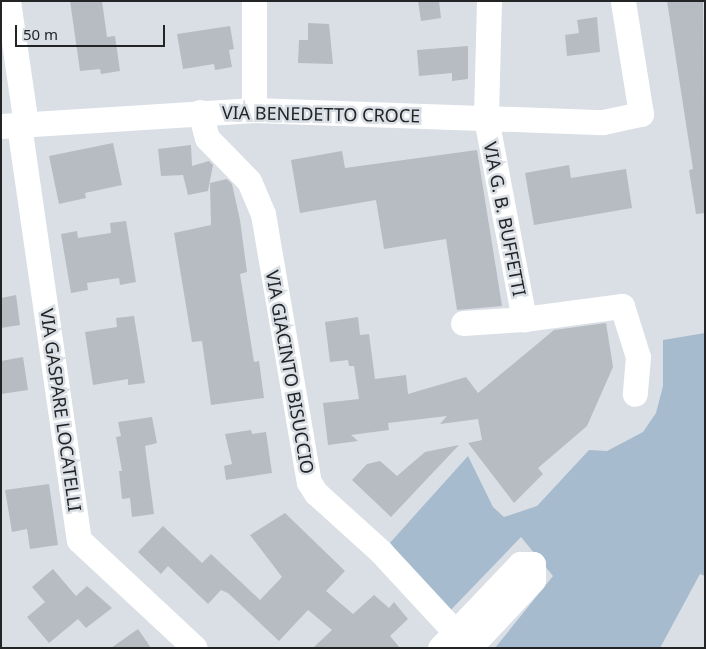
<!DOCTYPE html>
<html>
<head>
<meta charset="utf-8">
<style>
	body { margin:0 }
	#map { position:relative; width:706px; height:649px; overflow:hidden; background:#dadfe5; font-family:"Noto Sans",sans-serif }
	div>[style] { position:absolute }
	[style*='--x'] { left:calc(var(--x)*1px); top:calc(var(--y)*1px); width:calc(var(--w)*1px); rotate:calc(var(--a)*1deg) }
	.green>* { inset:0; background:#a7bbcf }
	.building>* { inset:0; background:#b6bcc1 }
	.minor>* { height:25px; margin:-12.5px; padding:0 12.5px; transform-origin:12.5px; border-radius:12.5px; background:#fff }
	span { translate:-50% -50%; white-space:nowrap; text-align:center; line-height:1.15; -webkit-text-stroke:5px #dadfe5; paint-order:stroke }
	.street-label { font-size:18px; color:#222426 }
	.frame { position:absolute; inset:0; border:2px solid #222426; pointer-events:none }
	.scale { position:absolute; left:15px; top:25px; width:150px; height:22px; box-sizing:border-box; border:2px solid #222426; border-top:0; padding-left:6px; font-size:15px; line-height:18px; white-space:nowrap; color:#222426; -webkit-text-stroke:4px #dadfe5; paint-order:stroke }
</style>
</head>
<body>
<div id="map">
	<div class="green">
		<div style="clip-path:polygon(705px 333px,705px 576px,700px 574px,660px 648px,495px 648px,553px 576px,521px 537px,446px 615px,388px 545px,468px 456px,493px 507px,504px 517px,537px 506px,589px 450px,607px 451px,643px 432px,656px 413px,663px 386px,663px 340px)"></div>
	</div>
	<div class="building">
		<div style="clip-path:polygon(70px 1px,102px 1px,107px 37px,115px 36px,120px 71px,101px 74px,100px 69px,80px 71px)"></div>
		<div style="clip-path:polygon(418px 1px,439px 1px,441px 18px,421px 21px)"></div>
		<div style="clip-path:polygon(667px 1px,703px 1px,705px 213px,696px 214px,689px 170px,693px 169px)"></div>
		<div style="clip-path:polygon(597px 17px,600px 52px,567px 56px,565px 35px,579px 33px,577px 20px)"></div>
		<div style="clip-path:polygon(308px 23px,329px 24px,333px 64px,298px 63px,299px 40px,308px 40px)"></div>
		<div style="clip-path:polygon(230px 26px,234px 49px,229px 50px,232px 67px,215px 70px,214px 64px,183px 69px,177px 34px)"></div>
		<div style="clip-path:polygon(468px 46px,468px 79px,452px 81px,452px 73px,419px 76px,417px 50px)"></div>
		<div style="clip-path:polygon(113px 143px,122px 185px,85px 193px,86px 198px,59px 204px,49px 156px)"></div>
		<div style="clip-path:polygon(191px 145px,192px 166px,209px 161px,213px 165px,208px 191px,188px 195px,183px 175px,161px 176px,158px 149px)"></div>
		<div style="clip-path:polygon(477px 150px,502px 306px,457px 310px,446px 239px,384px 249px,376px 200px,300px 213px,291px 160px,342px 151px,345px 168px)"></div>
		<div style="clip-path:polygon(569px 165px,571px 178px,626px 169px,632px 208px,534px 225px,525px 173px)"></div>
		<div style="clip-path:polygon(227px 179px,232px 184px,240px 220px,247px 272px,240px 274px,254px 362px,259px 361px,264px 398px,211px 405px,202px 341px,192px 342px,174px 233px,211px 225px,210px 183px)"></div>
		<div style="clip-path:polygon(126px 221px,136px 282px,120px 285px,119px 278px,87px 283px,88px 290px,71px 293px,61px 234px,77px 231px,78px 238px,111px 233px,110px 223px)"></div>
		<div style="clip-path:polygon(16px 295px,20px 325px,1px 328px,1px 298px)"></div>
		<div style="clip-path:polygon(134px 316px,145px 383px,128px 385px,128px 379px,93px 385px,85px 332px,117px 327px,116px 318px)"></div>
		<div style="clip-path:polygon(358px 317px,360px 335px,369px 334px,375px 379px,406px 375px,408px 394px,466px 377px,478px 393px,554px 330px,569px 328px,606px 323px,613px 367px,587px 426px,538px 468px,543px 474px,514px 503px,468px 443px,482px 440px,478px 419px,440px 424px,447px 416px,388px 423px,389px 430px,351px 435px,358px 441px,328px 445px,323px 403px,359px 399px,354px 366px,349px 366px,348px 360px,330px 362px,325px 322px)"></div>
		<div style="clip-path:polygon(23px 357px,28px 390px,1px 394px,1px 361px)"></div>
		<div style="clip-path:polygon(152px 417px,157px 443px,145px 446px,154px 514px,132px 517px,130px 498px,122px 499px,119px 471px,122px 471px,116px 437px,121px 436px,118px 422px)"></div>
		<div style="clip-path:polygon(251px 430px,252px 434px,266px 432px,272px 473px,226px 480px,224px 466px,232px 464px,225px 434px)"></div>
		<div style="clip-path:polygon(459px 445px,391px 517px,352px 480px,367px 464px,380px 461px,397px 476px,425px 452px)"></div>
		<div style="clip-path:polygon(49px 484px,58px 545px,30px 549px,27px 529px,12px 532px,5px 490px)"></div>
		<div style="clip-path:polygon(285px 513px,345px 571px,326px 591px,353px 614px,374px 595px,389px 608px,394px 602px,408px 619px,390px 636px,400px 648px,313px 648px,332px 630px,308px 610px,279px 641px,228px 593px,221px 590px,208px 604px,168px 566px,161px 574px,138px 552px,163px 526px,202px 563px,211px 554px,260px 600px,282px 577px,250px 535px)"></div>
		<div style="clip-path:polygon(53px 569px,76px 596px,87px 586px,112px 608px,86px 628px,78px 619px,49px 643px,27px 617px,45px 602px,32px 587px)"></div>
		<div style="clip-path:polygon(138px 629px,151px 648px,111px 648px)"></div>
	</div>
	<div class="minor">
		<div style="--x:8;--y:1;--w:124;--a:81.7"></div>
		<div style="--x:489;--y:1;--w:117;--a:91.5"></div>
		<div style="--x:486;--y:118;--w:205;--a:79.3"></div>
		<div style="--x:254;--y:110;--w:109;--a:-90"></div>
		<div style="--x:200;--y:112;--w:27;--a:75"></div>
		<div style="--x:207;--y:138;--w:60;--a:45.7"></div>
		<div style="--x:249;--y:181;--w:36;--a:67"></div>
		<div style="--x:263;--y:214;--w:272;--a:80.3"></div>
		<div style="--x:309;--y:482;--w:13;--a:58"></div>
		<div style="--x:316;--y:493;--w:88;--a:42.2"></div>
		<div style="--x:381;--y:552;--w:129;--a:47.2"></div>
		<div style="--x:19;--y:125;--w:419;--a:81.8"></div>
		<div style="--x:79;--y:540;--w:158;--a:43"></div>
		<div style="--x:1;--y:126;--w:254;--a:-3.6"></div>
		<div style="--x:254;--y:110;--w:349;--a:2"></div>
		<div style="--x:603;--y:122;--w:39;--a:-12"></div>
		<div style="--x:641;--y:114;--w:114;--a:-99.1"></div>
		<div style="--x:463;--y:323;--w:61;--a:-3.8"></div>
		<div style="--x:524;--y:319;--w:99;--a:-7.6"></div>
		<div style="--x:622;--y:306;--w:53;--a:72.6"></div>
		<div style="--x:638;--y:357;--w:37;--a:95"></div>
		<div style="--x:440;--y:648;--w:116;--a:-46.4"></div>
		<div style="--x:520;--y:564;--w:13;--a:0"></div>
		<div style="--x:533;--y:564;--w:16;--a:90"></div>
		<div style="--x:533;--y:580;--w:93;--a:133.3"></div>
	</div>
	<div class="street-label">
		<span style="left:321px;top:114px;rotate:1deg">VIA BENEDETTO CROCE</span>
		<span style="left:505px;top:219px;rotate:79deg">VIA G. B. BUFFETTI</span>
		<span style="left:290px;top:372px;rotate:80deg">VIA GIACINTO BISUCCIO</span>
		<span style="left:61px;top:410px;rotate:82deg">VIA GASPARE LOCATELLI</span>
	</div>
	<div class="frame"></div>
	<div class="scale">50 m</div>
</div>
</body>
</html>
